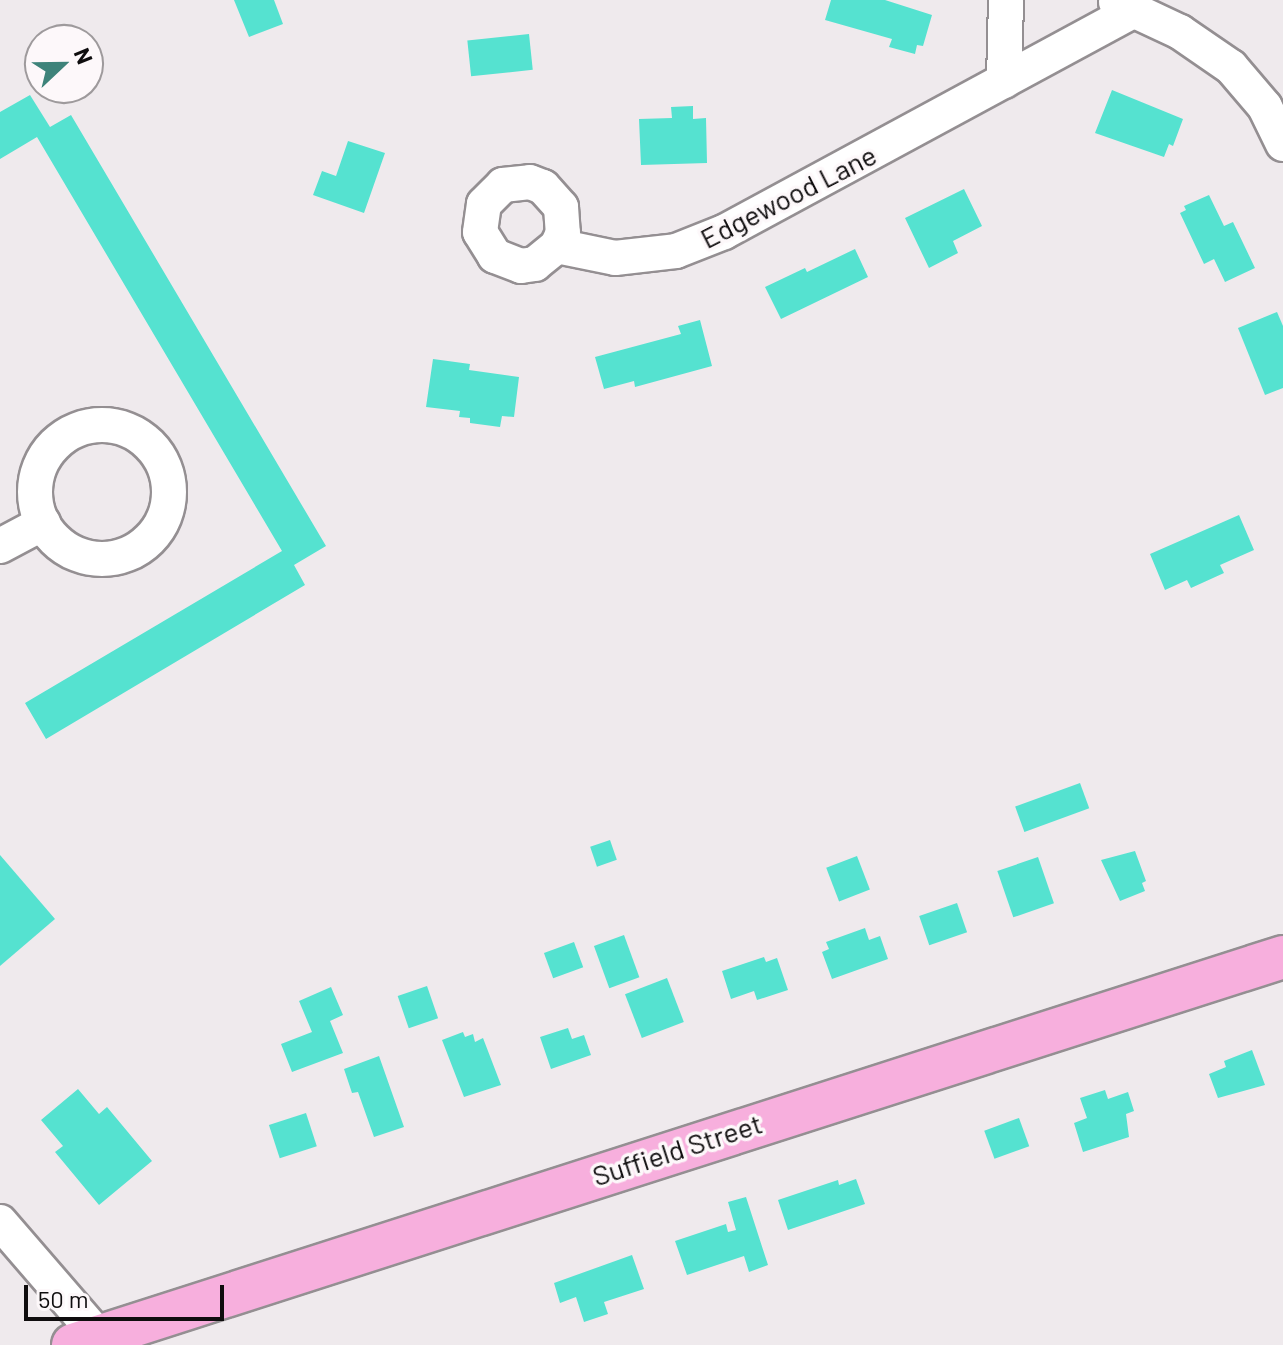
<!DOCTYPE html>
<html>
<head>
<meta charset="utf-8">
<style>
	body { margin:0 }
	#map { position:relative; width:1283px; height:1345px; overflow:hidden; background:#efeaed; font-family:Barlow,sans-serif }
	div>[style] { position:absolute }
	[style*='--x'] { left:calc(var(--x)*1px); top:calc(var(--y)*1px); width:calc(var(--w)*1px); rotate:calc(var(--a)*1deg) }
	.building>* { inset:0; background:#55e2d0; transform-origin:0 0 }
	.roads { filter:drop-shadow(2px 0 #948f92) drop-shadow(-2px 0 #948f92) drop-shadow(0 2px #948f92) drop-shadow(0 -2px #948f92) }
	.minor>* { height:34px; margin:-17px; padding:0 17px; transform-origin:17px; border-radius:17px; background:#fff }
	.minor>.ring { margin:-17px; padding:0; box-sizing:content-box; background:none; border:34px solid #fff; border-radius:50% }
	.major>* { height:42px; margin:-21px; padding:0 21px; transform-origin:21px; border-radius:21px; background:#f7afdd }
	span { translate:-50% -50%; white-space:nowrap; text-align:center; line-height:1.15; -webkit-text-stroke:7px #fdf8fa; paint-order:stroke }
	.street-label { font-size:28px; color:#0f0d0e }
	.north { position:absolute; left:24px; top:24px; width:80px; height:80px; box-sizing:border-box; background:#fdf8fa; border:2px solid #9e9a9c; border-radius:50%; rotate:68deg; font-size:22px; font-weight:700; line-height:32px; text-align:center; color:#0f0d0e }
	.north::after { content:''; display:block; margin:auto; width:28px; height:36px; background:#3e837a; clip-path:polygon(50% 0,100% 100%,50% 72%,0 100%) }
	.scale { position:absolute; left:24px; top:1285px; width:200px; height:36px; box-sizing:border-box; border:4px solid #0f0d0e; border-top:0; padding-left:10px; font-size:24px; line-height:28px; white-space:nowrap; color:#0f0d0e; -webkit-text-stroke:6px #fdf8fa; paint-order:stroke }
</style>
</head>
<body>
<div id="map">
	<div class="building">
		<div style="clip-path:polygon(234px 0,274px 0,283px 24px,249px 37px)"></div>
		<div style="clip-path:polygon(831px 0,885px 0,932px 15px,923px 46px,917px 45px,915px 54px,889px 47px,892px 39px,825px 20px)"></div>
		<div style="left:529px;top:34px;width:36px;height:62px;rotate:84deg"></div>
		<div style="clip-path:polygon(1112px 90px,1183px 119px,1173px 146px,1169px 144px,1164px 157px,1095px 133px)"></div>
		<div style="clip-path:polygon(30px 95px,50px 127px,71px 115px,326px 546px,294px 565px,305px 585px,46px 739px,25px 703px,282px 551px,37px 137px,0 159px,0 112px)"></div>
		<div style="clip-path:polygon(693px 106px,693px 119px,706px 118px,707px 163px,641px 165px,639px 119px,672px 118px,671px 107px)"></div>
		<div style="clip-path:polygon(348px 141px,385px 153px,364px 213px,313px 195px,322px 171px,336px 176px)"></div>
		<div style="clip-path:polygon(964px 189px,982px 226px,953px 241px,958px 253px,929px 268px,905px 218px)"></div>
		<div style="clip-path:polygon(1209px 195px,1224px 226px,1233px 222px,1255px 268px,1225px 282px,1214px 259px,1204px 264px,1180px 213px,1186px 210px,1184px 206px)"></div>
		<div style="clip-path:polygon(855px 249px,868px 277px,781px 319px,765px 287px,805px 268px,807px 272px)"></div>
		<div style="clip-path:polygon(1277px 312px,1283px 326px,1283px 388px,1265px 395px,1238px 328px)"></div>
		<div style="clip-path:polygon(700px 320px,712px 366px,635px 387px,634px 381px,604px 389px,595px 357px,681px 334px,678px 326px)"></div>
		<div style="clip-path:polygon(433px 359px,470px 364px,469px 370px,519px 377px,514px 417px,502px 416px,500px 427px,470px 423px,470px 418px,459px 417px,460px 411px,426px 407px)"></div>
		<div style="clip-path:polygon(1239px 515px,1254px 550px,1220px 565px,1224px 573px,1191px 588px,1187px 580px,1165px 590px,1150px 554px)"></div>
		<div style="left:1080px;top:783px;width:27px;height:69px;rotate:70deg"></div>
		<div style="left:610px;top:840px;width:21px;height:21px;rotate:71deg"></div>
		<div style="clip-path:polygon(1135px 851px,1146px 881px,1142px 883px,1145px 891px,1120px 901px,1101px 860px)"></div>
		<div style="clip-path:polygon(0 855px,55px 919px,0 966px)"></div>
		<div style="left:857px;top:856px;width:36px;height:33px;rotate:69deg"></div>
		<div style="left:1038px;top:857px;width:49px;height:43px;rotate:71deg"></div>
		<div style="left:957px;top:903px;width:31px;height:40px;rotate:71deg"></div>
		<div style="clip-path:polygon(865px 928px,869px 940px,880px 936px,888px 959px,832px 979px,822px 952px,829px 949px,826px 942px)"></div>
		<div style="left:624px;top:935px;width:45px;height:32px;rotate:70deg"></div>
		<div style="left:574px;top:942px;width:27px;height:32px;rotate:70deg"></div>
		<div style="clip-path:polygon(764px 957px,766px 962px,777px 958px,788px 990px,757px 1000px,754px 991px,731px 999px,722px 971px)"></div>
		<div style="left:667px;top:978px;width:47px;height:45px;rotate:69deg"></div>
		<div style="left:427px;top:986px;width:34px;height:31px;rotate:71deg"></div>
		<div style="clip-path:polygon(331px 987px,343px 1015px,330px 1021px,343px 1053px,292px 1072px,281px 1044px,312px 1032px,299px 1001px)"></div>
		<div style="clip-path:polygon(568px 1028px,572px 1039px,584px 1035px,591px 1055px,551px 1069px,540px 1037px)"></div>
		<div style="clip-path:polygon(463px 1032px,465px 1037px,473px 1034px,475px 1042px,483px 1038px,501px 1085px,464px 1097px,442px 1040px)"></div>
		<div style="clip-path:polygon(1252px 1050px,1265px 1085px,1218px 1098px,1209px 1074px,1226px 1067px,1224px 1061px)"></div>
		<div style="clip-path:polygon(379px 1056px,404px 1127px,374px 1137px,358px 1092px,352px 1093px,344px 1069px)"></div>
		<div style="clip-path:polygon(78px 1089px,99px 1114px,107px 1107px,152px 1161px,99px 1205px,55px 1152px,63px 1146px,41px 1120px)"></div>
		<div style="clip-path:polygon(1105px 1090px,1108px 1099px,1128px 1092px,1134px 1111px,1126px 1114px,1129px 1137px,1083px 1152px,1074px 1123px,1087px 1118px,1080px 1098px)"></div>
		<div style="left:306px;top:1113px;width:35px;height:39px;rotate:72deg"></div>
		<div style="left:1019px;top:1118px;width:30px;height:37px;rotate:70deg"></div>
		<div style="clip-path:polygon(856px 1179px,865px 1204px,788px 1230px,778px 1200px,838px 1180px,839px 1185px)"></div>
		<div style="clip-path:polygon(746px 1197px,768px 1265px,749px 1272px,744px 1256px,687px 1275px,675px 1241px,726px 1224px,728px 1232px,736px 1230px,728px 1202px)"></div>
		<div style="clip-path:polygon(632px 1255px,644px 1289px,604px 1302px,608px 1314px,584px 1322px,576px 1297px,560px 1303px,554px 1283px)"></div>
	</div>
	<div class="roads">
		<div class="minor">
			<div style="--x:1116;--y:2;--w:71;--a:25.1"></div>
			<div style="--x:1180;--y:32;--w:62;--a:34.5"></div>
			<div style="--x:1231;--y:67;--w:52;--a:49.6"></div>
			<div style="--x:1265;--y:107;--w:41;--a:64.1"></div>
			<div style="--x:1004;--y:81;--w:81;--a:-88.6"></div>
			<div style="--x:557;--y:246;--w:28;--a:141"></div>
			<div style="--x:535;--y:264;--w:14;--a:172"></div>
			<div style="--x:521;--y:266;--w:28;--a:-159"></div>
			<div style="--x:495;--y:256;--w:28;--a:-122"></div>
			<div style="--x:480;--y:232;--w:28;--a:-82"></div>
			<div style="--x:484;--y:204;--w:27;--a:-45"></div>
			<div style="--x:503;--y:185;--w:27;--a:-6"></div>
			<div style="--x:530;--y:182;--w:14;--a:21"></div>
			<div style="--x:543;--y:187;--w:27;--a:48"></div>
			<div style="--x:561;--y:207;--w:26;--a:86"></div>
			<div style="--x:563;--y:233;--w:14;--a:115"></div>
			<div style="--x:557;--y:246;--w:59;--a:11.7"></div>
			<div style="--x:615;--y:258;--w:61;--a:-6.5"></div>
			<div style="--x:676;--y:251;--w:52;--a:-21.6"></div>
			<div style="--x:724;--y:232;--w:467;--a:-28.4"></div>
			<div class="ring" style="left:35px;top:425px;width:100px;height:100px"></div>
			<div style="--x:0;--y:546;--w:49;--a:-28.1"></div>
			<div style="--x:0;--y:1222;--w:162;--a:49.2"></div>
		</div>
		<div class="major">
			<div style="--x:73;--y:1345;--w:1271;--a:-17.78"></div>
		</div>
	</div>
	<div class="street-label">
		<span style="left:788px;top:196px;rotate:-27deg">Edgewood Lane</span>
		<span style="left:677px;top:1149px;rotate:-18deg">Suffield Street</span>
	</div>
	<div class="north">N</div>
	<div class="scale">50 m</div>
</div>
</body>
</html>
